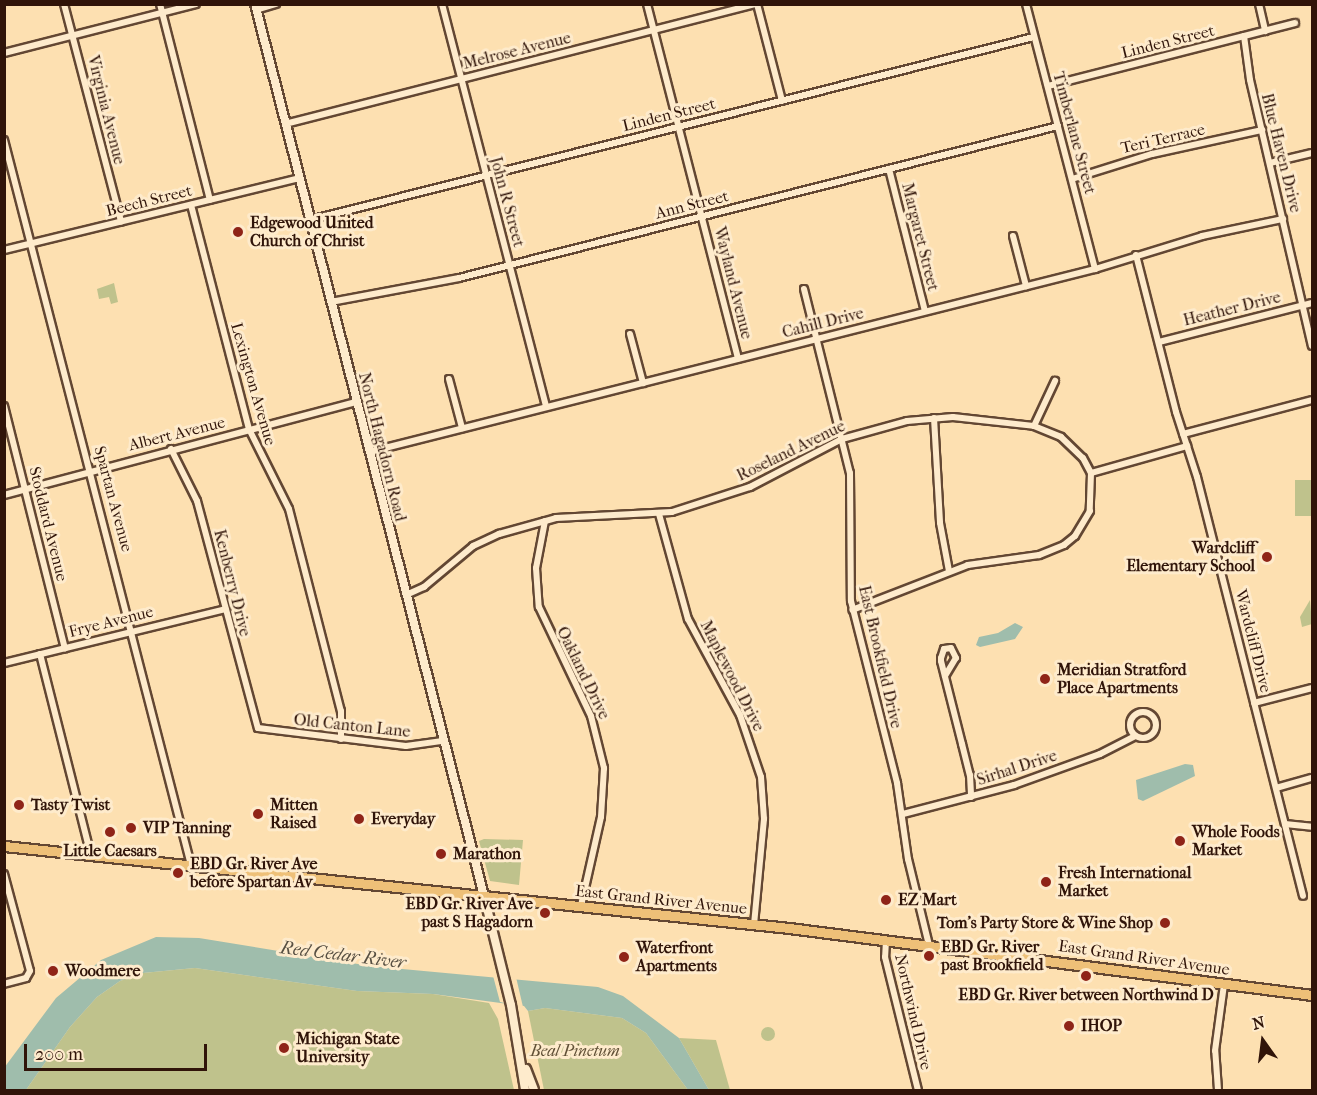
<!DOCTYPE html>
<html>
<head>
<meta charset="utf-8">
<style>
	body { margin:0 }
	#map { position:relative; width:1317px; height:1095px; overflow:hidden; background:#fde0b1; font-family:"IM FELL French Canon",serif }
	div>[style] { position:absolute }
	[style*='--x'] { left:calc(var(--x)*1px); top:calc(var(--y)*1px); width:calc(var(--w)*1px); rotate:calc(var(--a)*1deg) }
	.green>* { inset:0; background:#bfc28c; transform-origin:0 0 }
	.round { border-radius:50% }
	.water>* { inset:0; background:#9fbdac }
	.pier>* { inset:0; background:#fde0b1 }
	.roads { filter:drop-shadow(2px 0 #634733) drop-shadow(-2px 0 #634733) drop-shadow(0 2px #634733) drop-shadow(0 -2px #634733) }
	.minor>* { height:6px; margin:-3px; padding:0 3px; transform-origin:3px; border-radius:3px; background:#feebcc }
	.minor>.ring { margin:-3px; padding:0; box-sizing:content-box; background:none; border:6px solid #feebcc; border-radius:50% }
	.tertiary>* { height:8px; margin:-4px; padding:0 4px; transform-origin:4px; border-radius:4px; background:#feebcc }
	.primary>* { height:9px; margin:-4.5px; padding:0 4.5px; transform-origin:4.5px; border-radius:4.5px; background:#eec078 }
	.dots>* { width:16px; height:16px; translate:-50% -50%; box-sizing:border-box; border:3px solid #feebcc; border-radius:50% }
	span { translate:-50% -50%; white-space:nowrap; text-align:center; line-height:1.15; -webkit-text-stroke:6px #feebcc; paint-order:stroke }
	.street-label { font-size:16px; color:#301409 }
	.poi-label { font-size:16px; color:#301409; font-weight:700 }
	.left { translate:0 -50%; text-align:left }
	.right { translate:-100% -50%; text-align:right }
	.park-label { font-size:16px; color:#625137; font-style:italic }
	.water-label { font-size:18px; color:#574f42; font-style:italic }
	.frame { position:absolute; inset:0; border:6px solid #301409; pointer-events:none }
	.north { position:absolute; left:1233px; top:1011px; width:60px; height:60px; -webkit-text-stroke:4px #feebcc; paint-order:stroke; rotate:346deg; font-size:16px; font-weight:700; line-height:24px; text-align:center; color:#301409 }
	.north::after { content:''; display:block; margin:auto; width:21px; height:27px; background:#301409; clip-path:polygon(50% 0,100% 100%,50% 72%,0 100%) }
	.scale { position:absolute; left:24px; top:1044px; width:183px; height:27px; box-sizing:border-box; border:3px solid #301409; border-top:0; padding-left:8px; font-size:18px; line-height:21px; white-space:nowrap; color:#301409; -webkit-text-stroke:4px #feebcc; paint-order:stroke }
</style>
</head>
<body>
<div id="map">
	<div class="green">
		<div style="clip-path:polygon(114px 283px,118px 302px,111px 304px,109px 297px,99px 299px,97px 289px)"></div>
		<div style="left:1295px;top:480px;width:17px;height:36px"></div>
		<div style="clip-path:polygon(1310px 600px,1312px 624px,1302px 627px,1300px 617px)"></div>
		<div style="clip-path:polygon(484px 839px,523px 840px,519px 885px,490px 881px,479px 841px)"></div>
		<div style="clip-path:polygon(195px 968px,357px 991px,433px 994px,489px 1003px,498px 1019px,514px 1090px,26px 1090px,70px 1027px,97px 997px,120px 981px,143px 973px)"></div>
		<div style="clip-path:polygon(545px 1008px,622px 1018px,646px 1033px,688px 1090px,544px 1090px,528px 1011px)"></div>
		<div class="round" style="left:761px;top:1027px;width:14px;height:14px"></div>
		<div style="clip-path:polygon(679px 1038px,716px 1040px,730px 1090px,709px 1090px)"></div>
	</div>
	<div class="water">
		<div style="clip-path:polygon(1015px 623px,1023px 627px,1015px 639px,980px 647px,976px 645px,979px 637px,998px 633px)"></div>
		<div style="clip-path:polygon(1185px 764px,1193px 765px,1195px 776px,1143px 801px,1138px 799px,1136px 780px)"></div>
		<div style="clip-path:polygon(156px 937px,199px 938px,370px 966px,598px 987px,623px 996px,679px 1038px,709px 1090px,688px 1090px,646px 1033px,622px 1018px,545px 1008px,528px 1011px,524px 1006px,433px 994px,357px 991px,195px 968px,143px 973px,120px 981px,97px 997px,70px 1027px,26px 1090px,5px 1090px,4px 1068px,56px 998px,101px 960px)"></div>
	</div>
	<div class="pier">
		<div style="clip-path:polygon(492px 972px,516px 977px,523px 1007px,500px 1002px)"></div>
	</div>
	<div class="roads">
		<div class="minor">
			<div style="--x:64;--y:4;--w:225;--a:75.3"></div>
			<div style="--x:160;--y:4;--w:202;--a:75.7"></div>
			<div style="--x:442;--y:4;--w:416;--a:75.5"></div>
			<div style="--x:647;--y:4;--w:366;--a:75.6"></div>
			<div style="--x:757;--y:4;--w:100;--a:75.5"></div>
			<div style="--x:1026;--y:4;--w:274;--a:75.4"></div>
			<div style="--x:1259;--y:4;--w:28;--a:77"></div>
			<div style="--x:256;--y:10;--w:21;--a:-17"></div>
			<div style="--x:1244;--y:36;--w:44;--a:82.2"></div>
			<div style="--x:1250;--y:80;--w:273;--a:76.9"></div>
			<div style="--x:4;--y:53;--w:198;--a:-14.3"></div>
			<div style="--x:1048;--y:86;--w:255;--a:-14.3"></div>
			<div style="--x:285;--y:124;--w:485;--a:-14.3"></div>
			<div style="--x:4;--y:140;--w:749;--a:75.54"></div>
			<div style="--x:1270;--y:163;--w:43;--a:-13.4"></div>
			<div style="--x:889;--y:169;--w:146;--a:75.8"></div>
			<div style="--x:1072;--y:179;--w:84;--a:-17.4"></div>
			<div style="--x:1152;--y:154;--w:113;--a:-12.3"></div>
			<div style="--x:191;--y:205;--w:231;--a:75.5"></div>
			<div style="--x:249;--y:429;--w:89;--a:63.4"></div>
			<div style="--x:289;--y:509;--w:209;--a:75.6"></div>
			<div style="--x:341;--y:711;--w:28;--a:90"></div>
			<div style="--x:310;--y:220;--w:747;--a:-14.19"></div>
			<div style="--x:1013;--y:236;--w:52;--a:75.4"></div>
			<div style="--x:4;--y:250;--w:304;--a:-13.7"></div>
			<div style="--x:1136;--y:255;--w:162;--a:75.7"></div>
			<div style="--x:1176;--y:412;--w:68;--a:72.1"></div>
			<div style="--x:1197;--y:477;--w:432;--a:75.8"></div>
			<div style="--x:804;--y:289;--w:190;--a:76"></div>
			<div style="--x:850;--y:473;--w:128;--a:89.6"></div>
			<div style="--x:851;--y:601;--w:188;--a:75.8"></div>
			<div style="--x:897;--y:783;--w:77;--a:81.8"></div>
			<div style="--x:908;--y:859;--w:89;--a:76.3"></div>
			<div style="--x:331;--y:302;--w:130;--a:-10.6"></div>
			<div style="--x:459;--y:278;--w:618;--a:-14.24"></div>
			<div style="--x:630;--y:334;--w:51;--a:75.1"></div>
			<div style="--x:1159;--y:342;--w:158;--a:-14.3"></div>
			<div style="--x:449;--y:379;--w:51;--a:75.1"></div>
			<div style="--x:4;--y:406;--w:250;--a:75.9"></div>
			<div style="--x:934;--y:418;--w:105;--a:86.7"></div>
			<div style="--x:940;--y:523;--w:49;--a:79.4"></div>
			<div style="--x:1034;--y:426;--w:50;--a:-65"></div>
			<div style="--x:1183;--y:434;--w:133;--a:-14.8"></div>
			<div style="--x:171;--y:449;--w:58;--a:63.4"></div>
			<div style="--x:197;--y:501;--w:235;--a:75"></div>
			<div style="--x:258;--y:728;--w:149;--a:6.9"></div>
			<div style="--x:406;--y:746;--w:37;--a:-8"></div>
			<div style="--x:369;--y:452;--w:749;--a:-14.15"></div>
			<div style="--x:1095;--y:269;--w:112;--a:-17.1"></div>
			<div style="--x:1202;--y:236;--w:83;--a:-11.9"></div>
			<div style="--x:1091;--y:473;--w:100;--a:-15.7"></div>
			<div style="--x:4;--y:495;--w:364;--a:-14.8"></div>
			<div style="--x:659;--y:514;--w:109;--a:74.6"></div>
			<div style="--x:688;--y:619;--w:109;--a:61.6"></div>
			<div style="--x:740;--y:715;--w:65;--a:71.3"></div>
			<div style="--x:761;--y:777;--w:42;--a:85.9"></div>
			<div style="--x:764;--y:819;--w:106;--a:95.4"></div>
			<div style="--x:545;--y:521;--w:48;--a:100.8"></div>
			<div style="--x:536;--y:568;--w:39;--a:86"></div>
			<div style="--x:539;--y:607;--w:121;--a:64.5"></div>
			<div style="--x:591;--y:716;--w:54;--a:76"></div>
			<div style="--x:604;--y:768;--w:49;--a:93.5"></div>
			<div style="--x:601;--y:817;--w:91;--a:102.7"></div>
			<div style="--x:406;--y:595;--w:20;--a:-24"></div>
			<div style="--x:424;--y:587;--w:64;--a:-39.9"></div>
			<div style="--x:473;--y:546;--w:29;--a:-25"></div>
			<div style="--x:499;--y:534;--w:59;--a:-15.7"></div>
			<div style="--x:556;--y:518;--w:116;--a:-3"></div>
			<div style="--x:672;--y:512;--w:82;--a:-17.8"></div>
			<div style="--x:750;--y:487;--w:104;--a:-27.6"></div>
			<div style="--x:842;--y:439;--w:67;--a:-15.5"></div>
			<div style="--x:907;--y:421;--w:46;--a:-5"></div>
			<div style="--x:953;--y:417;--w:81;--a:6.3"></div>
			<div style="--x:1034;--y:426;--w:29;--a:22"></div>
			<div style="--x:1061;--y:437;--w:30;--a:44"></div>
			<div style="--x:1083;--y:458;--w:17;--a:62"></div>
			<div style="--x:1091;--y:473;--w:38;--a:92"></div>
			<div style="--x:1090;--y:511;--w:29;--a:121"></div>
			<div style="--x:1075;--y:536;--w:14;--a:141"></div>
			<div style="--x:1064;--y:545;--w:27;--a:158"></div>
			<div style="--x:1039;--y:555;--w:72;--a:172"></div>
			<div style="--x:968;--y:565;--w:124;--a:158.8"></div>
			<div style="--x:40;--y:654;--w:207;--a:75.8"></div>
			<div style="--x:4;--y:663;--w:228;--a:-13.7"></div>
			<div style="--x:945;--y:676;--w:21;--a:-59"></div>
			<div style="--x:956;--y:658;--w:11;--a:-117"></div>
			<div style="--x:951;--y:648;--w:7;--a:172"></div>
			<div style="--x:944;--y:649;--w:9;--a:108"></div>
			<div style="--x:941;--y:658;--w:3;--a:90"></div>
			<div style="--x:941;--y:661;--w:86;--a:75.8"></div>
			<div style="--x:962;--y:744;--w:32;--a:76"></div>
			<div style="--x:970;--y:775;--w:22;--a:87"></div>
			<div style="--x:1254;--y:703;--w:60;--a:-14.5"></div>
			<div class="ring" style="left:1130px;top:712px;width:20px;height:20px"></div>
			<div style="--x:1276;--y:788;--w:37;--a:-16"></div>
			<div style="--x:903;--y:814;--w:115;--a:-14.6"></div>
			<div style="--x:1014;--y:785;--w:91;--a:-19.8"></div>
			<div style="--x:1100;--y:754;--w:39;--a:-27"></div>
			<div style="--x:1285;--y:824;--w:27;--a:6"></div>
			<div style="--x:4;--y:874;--w:100;--a:75"></div>
			<div style="--x:30;--y:971;--w:8;--a:120"></div>
			<div style="--x:26;--y:978;--w:23;--a:165"></div>
			<div style="--x:886;--y:940;--w:17;--a:93"></div>
			<div style="--x:885;--y:957;--w:137;--a:76.1"></div>
			<div style="--x:1218;--y:1090;--w:39;--a:-94"></div>
			<div style="--x:1215;--y:1051;--w:68;--a:-82.3"></div>
		</div>
		<div class="tertiary">
			<div style="--x:255;--y:4;--w:921;--a:75.6"></div>
			<div style="--x:484;--y:896;--w:112;--a:76.1"></div>
			<div style="--x:511;--y:1005;--w:86;--a:80.6"></div>
			<div style="--x:526;--y:1069;--w:22;--a:69"></div>
		</div>
		<div class="primary">
			<div style="--x:4;--y:846;--w:789;--a:5.96"></div>
			<div style="--x:789;--y:928;--w:527;--a:7.3"></div>
		</div>
	</div>
	<div class="dots">
		<div style="left:238px;top:232px;background:#8f2418"></div>
		<div style="left:1267px;top:557px;background:#8f2418"></div>
		<div style="left:1045px;top:679px;background:#8f2418"></div>
		<div style="left:19px;top:805px;background:#8f2418"></div>
		<div style="left:258px;top:814px;background:#8f2418"></div>
		<div style="left:359px;top:819px;background:#8f2418"></div>
		<div style="left:131px;top:828px;background:#8f2418"></div>
		<div style="left:110px;top:832px;background:#8f2418"></div>
		<div style="left:1180px;top:841px;background:#8f2418"></div>
		<div style="left:441px;top:854px;background:#8f2418"></div>
		<div style="left:178px;top:873px;background:#8f2418"></div>
		<div style="left:1046px;top:882px;background:#8f2418"></div>
		<div style="left:886px;top:900px;background:#8f2418"></div>
		<div style="left:545px;top:913px;background:#8f2418"></div>
		<div style="left:1165px;top:923px;background:#8f2418"></div>
		<div style="left:929px;top:956px;background:#8f2418"></div>
		<div style="left:624px;top:957px;background:#8f2418"></div>
		<div style="left:53px;top:971px;background:#8f2418"></div>
		<div style="left:1086px;top:976px;background:#8f2418"></div>
		<div style="left:1069px;top:1026px;background:#8f2418"></div>
		<div style="left:284px;top:1048px;background:#8f2418"></div>
	</div>
	<div class="street-label">
		<span style="left:1168px;top:42px;rotate:-14deg">Linden Street</span>
		<span style="left:517px;top:51px;rotate:-14deg">Melrose Avenue</span>
		<span style="left:106px;top:110px;rotate:76deg">Virginia Avenue</span>
		<span style="left:669px;top:115px;rotate:-14deg">Linden Street</span>
		<span style="left:1074px;top:133px;rotate:75deg">Timberlane Street</span>
		<span style="left:1163px;top:139px;rotate:-13deg">Teri Terrace</span>
		<span style="left:1281px;top:153px;rotate:76deg">Blue Haven Drive</span>
		<span style="left:149px;top:201px;rotate:-14deg">Beech Street</span>
		<span style="left:507px;top:202px;rotate:75deg">John R Street</span>
		<span style="left:692px;top:205px;rotate:-14deg">Ann Street</span>
		<span style="left:920px;top:237px;rotate:76deg">Margaret Street</span>
		<span style="left:733px;top:283px;rotate:76deg">Wayland Avenue</span>
		<span style="left:1232px;top:309px;rotate:-14deg">Heather Drive</span>
		<span style="left:823px;top:323px;rotate:-14deg">Cahill Drive</span>
		<span style="left:253px;top:384px;rotate:74deg">Lexington Avenue</span>
		<span style="left:177px;top:434px;rotate:-14deg">Albert Avenue</span>
		<span style="left:382px;top:447px;rotate:76deg">North Hagadorn Road</span>
		<span style="left:791px;top:451px;rotate:-26deg">Roseland Avenue</span>
		<span style="left:113px;top:499px;rotate:75deg">Spartan Avenue</span>
		<span style="left:48px;top:524px;rotate:76deg">Stoddard Avenue</span>
		<span style="left:232px;top:583px;rotate:76deg">Kenberry Drive</span>
		<span style="left:111px;top:622px;rotate:-14deg">Frye Avenue</span>
		<span style="left:1253px;top:641px;rotate:76deg">Wardcliff Drive</span>
		<span style="left:880px;top:657px;rotate:77deg">East Brookfield Drive</span>
		<span style="left:583px;top:673px;rotate:64deg">Oakland Drive</span>
		<span style="left:732px;top:676px;rotate:63deg">Maplewood Drive</span>
		<span style="left:352px;top:726px;rotate:6deg">Old Canton Lane</span>
		<span style="left:1017px;top:768px;rotate:-18deg">Sirhal Drive</span>
		<span style="left:661px;top:900px;rotate:6deg">East Grand River Avenue</span>
		<span style="left:1144px;top:958px;rotate:8deg">East Grand River Avenue</span>
		<span style="left:913px;top:1012px;rotate:77deg">Northwind Drive</span>
	</div>
	<div class="poi-label">
		<span class="left" style="left:250px;top:232px">Edgewood United<br>Church of Christ</span>
		<span class="right" style="left:1255px;top:557px">Wardcliff<br>Elementary School</span>
		<span class="left" style="left:1057px;top:679px">Meridian Stratford<br>Place Apartments</span>
		<span class="left" style="left:31px;top:805px">Tasty Twist</span>
		<span class="left" style="left:270px;top:814px">Mitten<br>Raised</span>
		<span class="left" style="left:371px;top:819px">Everyday</span>
		<span class="left" style="left:143px;top:828px">VIP Tanning</span>
		<span class="left" style="left:1192px;top:841px">Whole Foods<br>Market</span>
		<span style="left:110px;top:851px">Little Caesars</span>
		<span class="left" style="left:453px;top:854px">Marathon</span>
		<span class="left" style="left:190px;top:873px">EBD Gr. River Ave<br>before Spartan Av</span>
		<span class="left" style="left:1058px;top:882px">Fresh International<br>Market</span>
		<span class="left" style="left:898px;top:900px">EZ Mart</span>
		<span class="right" style="left:533px;top:913px">EBD Gr. River Ave<br>past S Hagadorn</span>
		<span class="right" style="left:1153px;top:923px">Tom's Party Store &amp; Wine Shop</span>
		<span class="left" style="left:941px;top:956px">EBD Gr. River<br>past Brookfield</span>
		<span class="left" style="left:636px;top:957px">Waterfront<br>Apartments</span>
		<span class="left" style="left:65px;top:971px">Woodmere</span>
		<span style="left:1086px;top:995px">EBD Gr. River between Northwind D</span>
		<span class="left" style="left:1081px;top:1026px">IHOP</span>
		<span class="left" style="left:296px;top:1048px">Michigan State<br>University</span>
	</div>
	<div class="park-label">
		<span style="left:575px;top:1051px">Beal Pinetum</span>
	</div>
	<div class="water-label">
		<span style="left:343px;top:956px;rotate:7deg">Red Cedar River</span>
	</div>
	<div class="frame"></div>
	<div class="north">N</div>
	<div class="scale">200 m</div>
</div>
</body>
</html>
